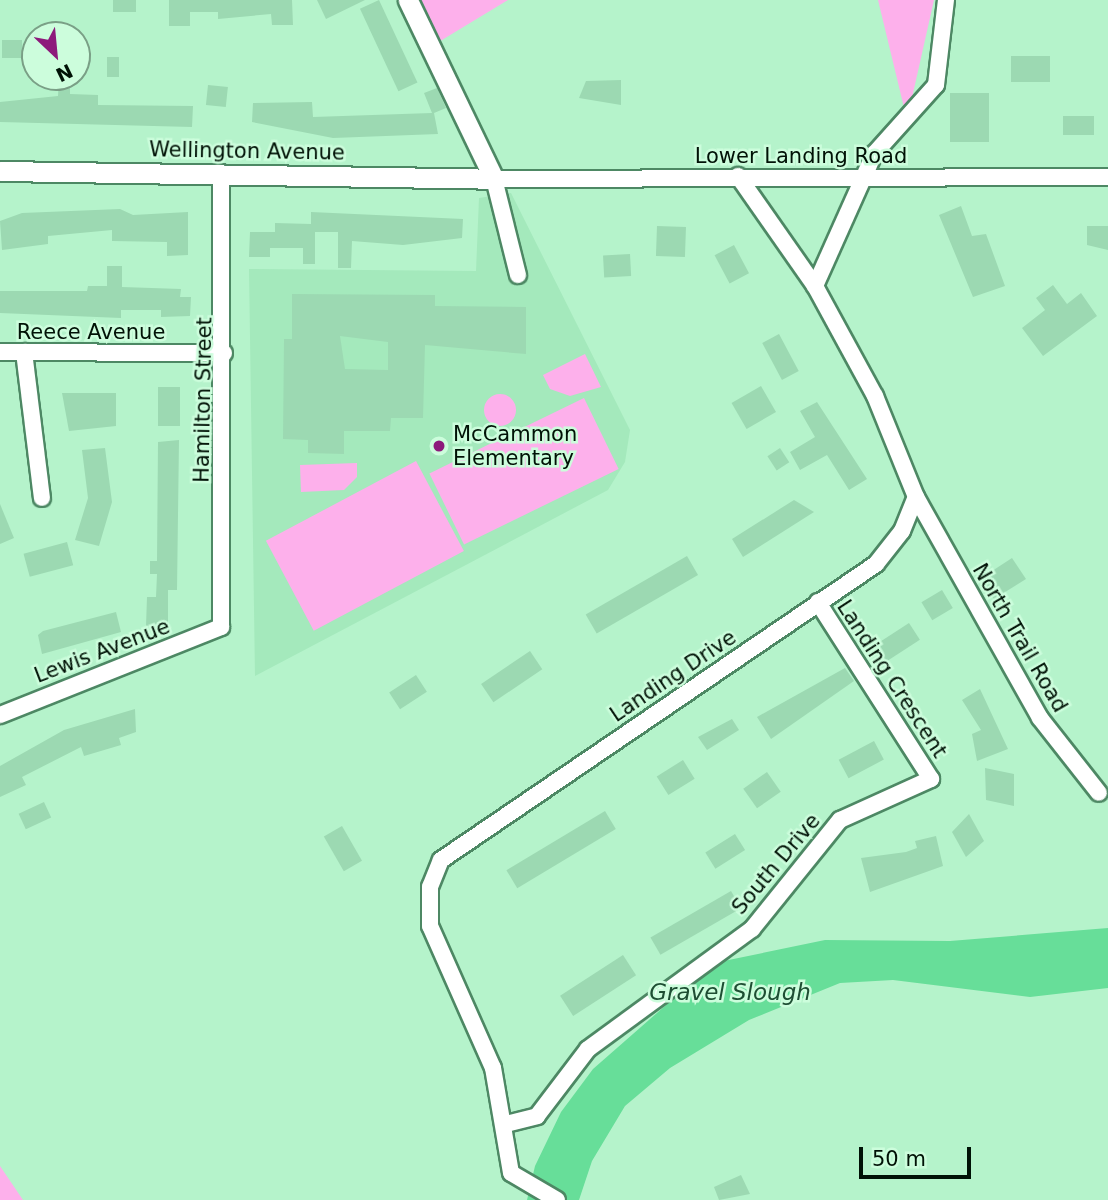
<!DOCTYPE html>
<html>
<head>
<meta charset="utf-8">
<style>
	body { margin:0 }
	#map { position:relative; width:1108px; height:1200px; overflow:hidden; background:#b5f3cb; font-family:"DejaVu Sans",sans-serif }
	div>[style] { position:absolute }
	[style*='--x'] { left:calc(var(--x)*1px); top:calc(var(--y)*1px); width:calc(var(--w)*1px); rotate:calc(var(--a)*1deg) }
	.built>* { inset:0; background:#a4e9bc }
	.green>* { inset:0; background:#fdb0eb; transform-origin:0 0 }
	.round { border-radius:50% }
	.water>* { inset:0; background:#67de99 }
	.building>* { inset:0; background:#9cd9b2; transform-origin:0 0 }
	.roads { filter:drop-shadow(2px 0 #4d8864) drop-shadow(-2px 0 #4d8864) drop-shadow(0 2px #4d8864) drop-shadow(0 -2px #4d8864) }
	.minor>* { height:16px; margin:-8px; padding:0 8px; transform-origin:8px; border-radius:8px; background:#fff }
	.tertiary>* { height:19px; margin:-9.5px; padding:0 9.5px; transform-origin:9.5px; border-radius:9.5px; background:#fff }
	.dots>* { width:19px; height:19px; translate:-50% -50%; box-sizing:border-box; border:4px solid #ccfddc; border-radius:50% }
	span { translate:-50% -50%; white-space:nowrap; text-align:center; line-height:1.15; -webkit-text-stroke:5px #ccfddc; paint-order:stroke }
	.street-label { font-size:21px; color:#001206 }
	.poi-label { font-size:21px; color:#001206 }
	.left { translate:0 -50%; text-align:left }
	.water-label { font-size:23px; color:#1e4e33; font-style:italic }
	.north { position:absolute; left:21px; top:21px; width:70px; height:70px; box-sizing:border-box; background:#ccfddc; border:2px solid #7a9f86; border-radius:50%; rotate:154deg; font-size:19px; font-weight:700; line-height:28px; text-align:center; color:#001206 }
	.north::after { content:''; display:block; margin:auto; width:24px; height:32px; background:#8d1a7b; clip-path:polygon(50% 0,100% 100%,50% 72%,0 100%) }
	.scale { position:absolute; left:859px; top:1147px; width:112px; height:32px; box-sizing:border-box; border:4px solid #001206; border-top:0; padding-left:9px; font-size:21px; line-height:24px; white-space:nowrap; color:#001206; -webkit-text-stroke:5px #ccfddc; paint-order:stroke }
</style>
</head>
<body>
<div id="map">
	<div class="built">
		<div style="clip-path:polygon(511px 193px,630px 430px,625px 462px,608px 490px,255px 676px,249px 269px,476px 271px,479px 198px)"></div>
	</div>
	<div class="green">
		<div style="clip-path:polygon(408px 0,508px 0,432px 46px)"></div>
		<div style="clip-path:polygon(878px 0,934px 0,907px 120px)"></div>
		<div style="clip-path:polygon(585px 354px,601px 387px,570px 396px,550px 389px,543px 375px)"></div>
		<div class="round" style="left:484px;top:394px;width:32px;height:32px"></div>
		<div style="left:584px;top:398px;width:79px;height:172px;rotate:64deg"></div>
		<div style="left:416px;top:461px;width:102px;height:170px;rotate:62deg"></div>
		<div style="clip-path:polygon(357px 463px,357px 477px,344px 490px,301px 492px,300px 465px)"></div>
		<div style="clip-path:polygon(0 1166px,23px 1200px,0 1200px)"></div>
	</div>
	<div class="water">
		<div style="clip-path:polygon(1108px 928px,1108px 988px,1030px 997px,893px 980px,840px 983px,749px 1020px,670px 1068px,625px 1106px,592px 1161px,579px 1200px,527px 1200px,535px 1166px,561px 1112px,593px 1069px,714px 963px,825px 940px,950px 941px)"></div>
	</div>
	<div class="building">
		<div style="left:113px;top:0;width:23px;height:12px"></div>
		<div style="clip-path:polygon(169px 0,292px 0,293px 25px,272px 25px,271px 14px,218px 19px,218px 12px,190px 12px,190px 26px,169px 26px)"></div>
		<div style="clip-path:polygon(317px 0,365px 0,326px 19px)"></div>
		<div style="left:379px;top:0;width:91px;height:21px;rotate:65deg"></div>
		<div style="left:2px;top:40px;width:20px;height:18px"></div>
		<div style="left:1011px;top:56px;width:39px;height:26px"></div>
		<div style="left:107px;top:57px;width:12px;height:20px"></div>
		<div style="clip-path:polygon(59px 77px,70px 77px,70px 94px,98px 95px,98px 105px,193px 106px,192px 127px,0 122px,0 102px,58px 96px)"></div>
		<div style="clip-path:polygon(621px 80px,621px 105px,579px 98px,586px 81px)"></div>
		<div style="left:208px;top:85px;width:20px;height:20px;rotate:6deg"></div>
		<div style="clip-path:polygon(437px 88px,446px 108px,434px 113px,438px 134px,333px 138px,252px 122px,253px 103px,312px 102px,313px 117px,432px 113px,424px 93px)"></div>
		<div style="left:950px;top:93px;width:39px;height:49px"></div>
		<div style="left:1063px;top:116px;width:31px;height:19px"></div>
		<div style="clip-path:polygon(961px 206px,972px 236px,986px 234px,1005px 286px,973px 297px,939px 215px)"></div>
		<div style="clip-path:polygon(120px 209px,133px 215px,188px 212px,188px 255px,167px 256px,167px 242px,112px 241px,112px 230px,48px 236px,48px 244px,2px 250px,0 221px,22px 213px)"></div>
		<div style="clip-path:polygon(311px 212px,463px 219px,462px 238px,403px 245px,352px 241px,351px 268px,338px 268px,338px 232px,315px 232px,315px 264px,303px 264px,303px 248px,270px 248px,270px 257px,249px 257px,250px 232px,275px 232px,275px 223px,311px 224px)"></div>
		<div style="left:657px;top:226px;width:29px;height:30px;rotate:2deg"></div>
		<div style="clip-path:polygon(1087px 226px,1108px 226px,1108px 250px,1087px 245px)"></div>
		<div style="left:734px;top:245px;width:32px;height:22px;rotate:62deg"></div>
		<div style="left:630px;top:254px;width:22px;height:27px;rotate:87deg"></div>
		<div style="clip-path:polygon(107px 266px,122px 266px,122px 287px,181px 289px,180px 297px,191px 297px,190px 316px,161px 317px,161px 310px,121px 310px,121px 318px,0 313px,0 291px,87px 291px,88px 286px,107px 286px)"></div>
		<div style="clip-path:polygon(1053px 285px,1067px 304px,1081px 293px,1097px 316px,1043px 356px,1022px 328px,1045px 310px,1036px 298px)"></div>
		<div style="clip-path:polygon(evenodd,292px 294px,435px 295px,435px 306px,526px 307px,526px 354px,425px 345px,423px 418px,391px 418px,390px 431px,344px 431px,344px 454px,308px 453px,308px 440px,283px 439px,284px 339px,292px 339px,292px 294px,340px 336px,388px 342px,388px 370px,345px 369px,340px 336px)"></div>
		<div style="left:779px;top:334px;width:42px;height:19px;rotate:62deg"></div>
		<div style="left:761px;top:386px;width:30px;height:34px;rotate:60deg"></div>
		<div style="left:158px;top:387px;width:22px;height:39px"></div>
		<div style="clip-path:polygon(62px 393px,116px 393px,116px 426px,69px 431px)"></div>
		<div style="clip-path:polygon(817px 402px,867px 479px,849px 490px,827px 455px,800px 470px,790px 452px,815px 437px,800px 411px)"></div>
		<div style="clip-path:polygon(179px 440px,177px 590px,168px 590px,168px 626px,146px 626px,147px 597px,156px 597px,157px 574px,150px 574px,150px 561px,157px 561px,158px 442px)"></div>
		<div style="clip-path:polygon(105px 448px,112px 502px,99px 546px,75px 540px,88px 498px,82px 450px)"></div>
		<div style="left:780px;top:448px;width:17px;height:15px;rotate:57deg"></div>
		<div style="clip-path:polygon(794px 500px,814px 512px,743px 557px,732px 539px)"></div>
		<div style="clip-path:polygon(0 504px,14px 538px,0 544px)"></div>
		<div style="left:67px;top:542px;width:24px;height:45px;rotate:75deg"></div>
		<div style="left:687px;top:556px;width:22px;height:117px;rotate:60deg"></div>
		<div style="clip-path:polygon(1012px 558px,1026px 579px,994px 599px,986px 586px,989px 573px)"></div>
		<div style="left:942px;top:590px;width:21px;height:24px;rotate:59deg"></div>
		<div style="clip-path:polygon(116px 612px,121px 632px,42px 654px,38px 635px,43px 631px)"></div>
		<div style="left:909px;top:623px;width:20px;height:40px;rotate:57deg"></div>
		<div style="left:530px;top:651px;width:22px;height:59px;rotate:56deg"></div>
		<div style="clip-path:polygon(845px 668px,854px 681px,771px 739px,757px 717px)"></div>
		<div style="left:416px;top:675px;width:20px;height:32px;rotate:57deg"></div>
		<div style="clip-path:polygon(980px 689px,1008px 749px,977px 761px,972px 734px,981px 730px,962px 700px)"></div>
		<div style="clip-path:polygon(135px 709px,136px 732px,119px 738px,121px 745px,84px 756px,81px 747px,22px 777px,26px 785px,0 797px,0 766px,64px 730px)"></div>
		<div style="clip-path:polygon(732px 719px,739px 730px,707px 750px,698px 737px)"></div>
		<div style="left:874px;top:741px;width:21px;height:40px;rotate:62deg"></div>
		<div style="left:683px;top:760px;width:22px;height:31px;rotate:58deg"></div>
		<div style="clip-path:polygon(985px 768px,1014px 774px,1014px 806px,986px 800px)"></div>
		<div style="left:767px;top:772px;width:24px;height:29px;rotate:55deg"></div>
		<div style="left:44px;top:802px;width:17px;height:28px;rotate:65deg"></div>
		<div style="left:605px;top:811px;width:21px;height:115px;rotate:59deg"></div>
		<div style="clip-path:polygon(969px 814px,984px 841px,966px 857px,952px 832px)"></div>
		<div style="left:342px;top:826px;width:40px;height:21px;rotate:60deg"></div>
		<div style="left:735px;top:834px;width:19px;height:35px;rotate:58deg"></div>
		<div style="clip-path:polygon(936px 836px,943px 866px,870px 892px,861px 858px,906px 852px,917px 848px,915px 841px)"></div>
		<div style="left:731px;top:891px;width:20px;height:93px;rotate:60deg"></div>
		<div style="left:623px;top:955px;width:24px;height:75px;rotate:57deg"></div>
		<div style="clip-path:polygon(741px 1175px,750px 1194px,719px 1200px,714px 1187px)"></div>
	</div>
	<div class="roads">
		<div class="minor">
			<div style="--x:738;--y:176;--w:134;--a:55"></div>
			<div style="--x:815;--y:286;--w:125;--a:61.4"></div>
			<div style="--x:875;--y:396;--w:109;--a:67.9"></div>
			<div style="--x:916;--y:497;--w:253;--a:60.7"></div>
			<div style="--x:1040;--y:718;--w:95;--a:51.8"></div>
			<div style="--x:518;--y:275;--w:99;--a:-104"></div>
			<div style="--x:494;--y:179;--w:614;--a:-0.19"></div>
			<div style="--x:815;--y:286;--w:145;--a:-65.9"></div>
			<div style="--x:874;--y:154;--w:93;--a:-48.1"></div>
			<div style="--x:936;--y:85;--w:86;--a:-83.3"></div>
			<div style="--x:0;--y:352;--w:224;--a:0.3"></div>
			<div style="--x:24;--y:352;--w:147;--a:83"></div>
			<div style="--x:0;--y:715;--w:238;--a:-21.7"></div>
			<div style="--x:221;--y:627;--w:454;--a:-90"></div>
			<div style="--x:506;--y:1124;--w:32;--a:-14"></div>
			<div style="--x:537;--y:1116;--w:84;--a:-52.7"></div>
			<div style="--x:588;--y:1049;--w:203;--a:-36.2"></div>
			<div style="--x:752;--y:929;--w:140;--a:-51.1"></div>
			<div style="--x:840;--y:820;--w:100;--a:-24.3"></div>
			<div style="--x:931;--y:779;--w:210;--a:-122.6"></div>
			<div style="--x:557;--y:1200;--w:53;--a:-149.6"></div>
			<div style="--x:511;--y:1173;--w:107;--a:-99.7"></div>
			<div style="--x:493;--y:1068;--w:155;--a:-113.9"></div>
			<div style="--x:430;--y:926;--w:39;--a:-90"></div>
			<div style="--x:430;--y:887;--w:29;--a:-68"></div>
			<div style="--x:441;--y:860;--w:526;--a:-34.23"></div>
			<div style="--x:876;--y:564;--w:42;--a:-51.8"></div>
			<div style="--x:902;--y:531;--w:37;--a:-68"></div>
		</div>
		<div class="tertiary">
			<div style="--x:0;--y:171;--w:494;--a:0.9"></div>
			<div style="--x:494;--y:179;--w:199;--a:-115.7"></div>
		</div>
	</div>
	<div class="dots">
		<div style="left:439px;top:446px;background:#8d1a7b"></div>
	</div>
	<div class="street-label">
		<span style="left:247px;top:151px;rotate:1deg">Wellington Avenue</span>
		<span style="left:801px;top:156px">Lower Landing Road</span>
		<span style="left:91px;top:332px">Reece Avenue</span>
		<span style="left:203px;top:400px;rotate:-89deg">Hamilton Street</span>
		<span style="left:1020px;top:638px;rotate:60deg">North Trail Road</span>
		<span style="left:102px;top:651px;rotate:-21deg">Lewis Avenue</span>
		<span style="left:673px;top:676px;rotate:-34deg">Landing Drive</span>
		<span style="left:892px;top:679px;rotate:57deg">Landing Crescent</span>
		<span style="left:776px;top:864px;rotate:-50deg">South Drive</span>
	</div>
	<div class="poi-label">
		<span class="left" style="left:453px;top:446px">McCammon<br>Elementary</span>
	</div>
	<div class="water-label">
		<span style="left:730px;top:992px">Gravel Slough</span>
	</div>
	<div class="north">N</div>
	<div class="scale">50 m</div>
</div>
</body>
</html>
